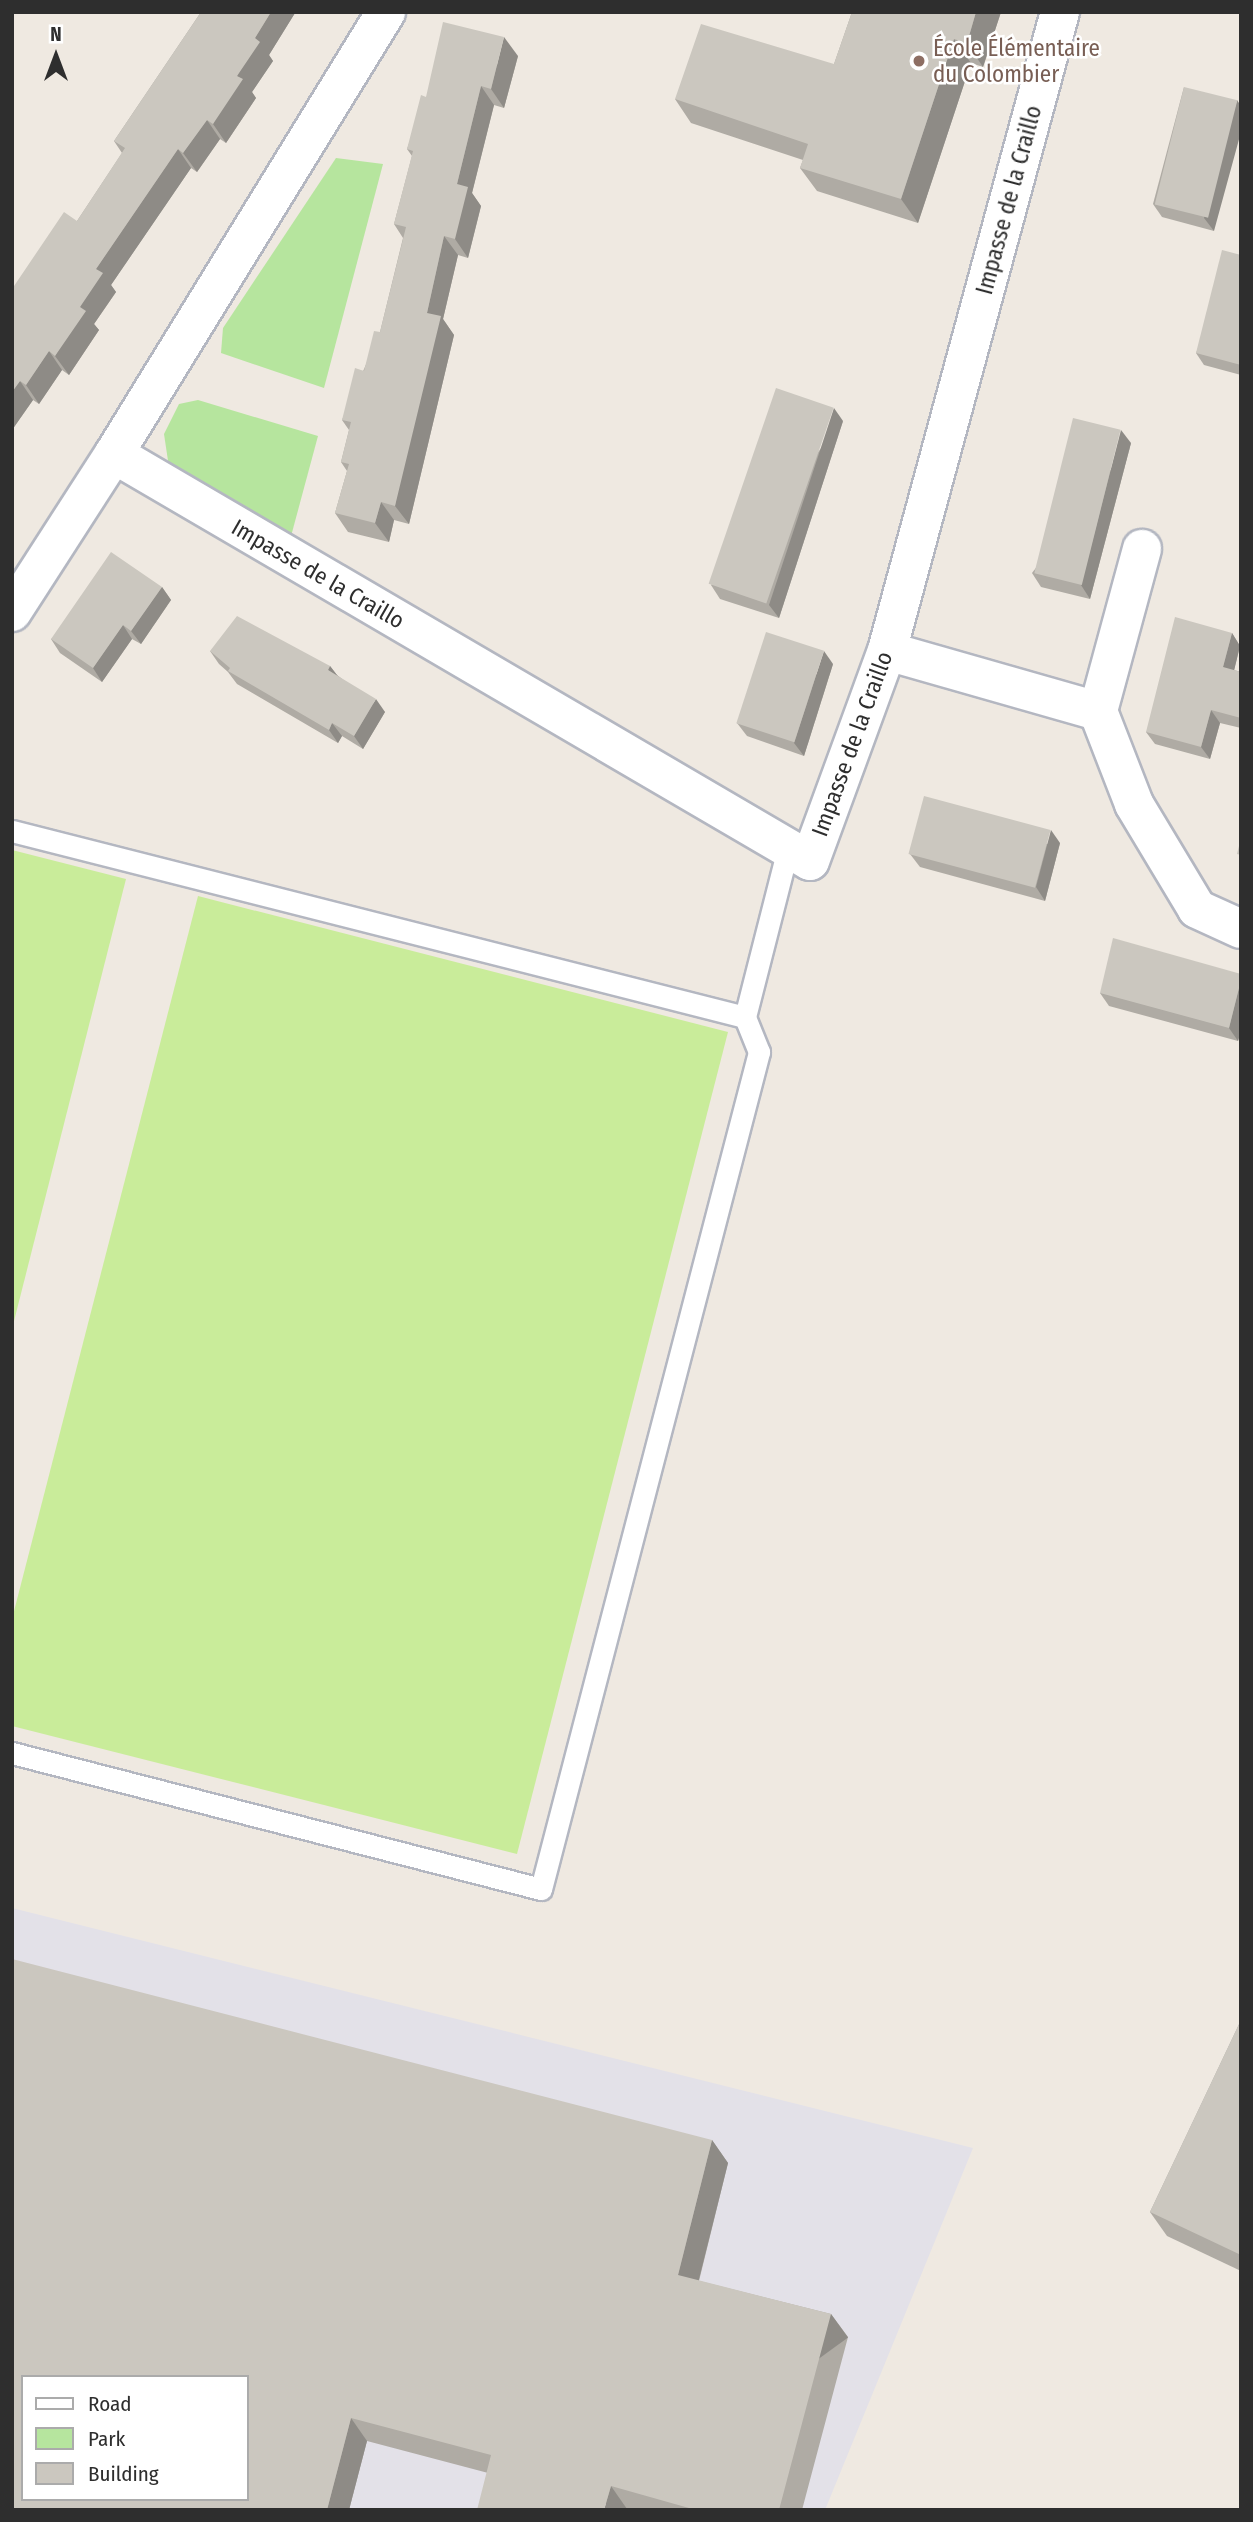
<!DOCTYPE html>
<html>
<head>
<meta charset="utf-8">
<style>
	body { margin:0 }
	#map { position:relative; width:1253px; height:2522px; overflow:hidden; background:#efe9e1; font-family:"Fira Sans Condensed",sans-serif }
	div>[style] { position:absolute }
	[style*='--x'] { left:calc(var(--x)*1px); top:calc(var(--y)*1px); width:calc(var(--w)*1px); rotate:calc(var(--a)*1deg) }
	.industrial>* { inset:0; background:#e3e1e8 }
	.green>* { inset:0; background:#b6e59e }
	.pitch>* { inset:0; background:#c9ec9a }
	.roads { filter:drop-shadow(2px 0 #b4b7c1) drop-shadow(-2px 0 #b4b7c1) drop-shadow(0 2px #b4b7c1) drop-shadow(0 -2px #b4b7c1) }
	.service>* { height:21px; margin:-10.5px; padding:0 10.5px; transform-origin:10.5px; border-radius:10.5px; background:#fff }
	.minor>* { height:38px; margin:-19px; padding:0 19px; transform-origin:19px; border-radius:19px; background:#fff }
	.wall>* { inset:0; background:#afaba4 }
	.shaded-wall>* { inset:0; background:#8e8b86; transform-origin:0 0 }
	.building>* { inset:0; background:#cbc7bf; transform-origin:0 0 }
	.dots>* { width:19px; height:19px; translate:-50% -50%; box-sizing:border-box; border:4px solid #fff; border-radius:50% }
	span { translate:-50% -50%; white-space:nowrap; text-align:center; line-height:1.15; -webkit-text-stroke:5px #fff; paint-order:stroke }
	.education-label { font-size:23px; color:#785e54 }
	.left { translate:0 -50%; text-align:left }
	.street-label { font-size:23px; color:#2e2e2e }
	.frame { position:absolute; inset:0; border:14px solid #2e2e2e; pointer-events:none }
	.legend { position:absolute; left:21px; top:2375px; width:228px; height:126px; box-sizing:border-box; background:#fff; border:2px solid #ababab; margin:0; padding:9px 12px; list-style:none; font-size:21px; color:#2e2e2e }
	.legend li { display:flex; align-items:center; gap:14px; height:35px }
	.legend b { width:35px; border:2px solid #ababab }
	.north { position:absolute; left:21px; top:21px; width:70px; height:70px; -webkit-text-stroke:5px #fff; paint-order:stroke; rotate:0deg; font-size:19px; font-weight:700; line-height:28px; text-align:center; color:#2e2e2e }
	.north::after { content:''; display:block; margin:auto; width:24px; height:32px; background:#2e2e2e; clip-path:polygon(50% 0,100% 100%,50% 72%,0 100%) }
</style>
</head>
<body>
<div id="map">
	<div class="industrial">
		<div style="clip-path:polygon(evenodd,12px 1908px,973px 2148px,825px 2510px,12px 2510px,12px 1908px,23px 2377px,247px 2377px,247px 2499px,23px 2499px,23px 2377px)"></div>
	</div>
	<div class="green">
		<div style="clip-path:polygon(336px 158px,383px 164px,324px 388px,221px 353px,223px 328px)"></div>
		<div style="clip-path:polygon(198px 400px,318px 436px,290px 540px,170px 474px,164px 434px,179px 404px)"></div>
	</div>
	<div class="pitch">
		<div style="clip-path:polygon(12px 850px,126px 879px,12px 1329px)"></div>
		<div style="clip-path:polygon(198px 896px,728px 1032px,517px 1854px,12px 1726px,12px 1619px)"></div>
	</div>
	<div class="roads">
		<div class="service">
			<div style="--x:12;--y:831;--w:756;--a:14.24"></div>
			<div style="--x:745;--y:1017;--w:174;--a:-75.7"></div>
			<div style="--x:12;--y:1753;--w:546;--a:14.42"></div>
			<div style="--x:541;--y:1889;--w:865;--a:-75.4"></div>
			<div style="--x:759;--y:1052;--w:38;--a:-112"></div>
		</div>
		<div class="minor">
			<div style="--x:386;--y:12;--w:519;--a:121.61"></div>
			<div style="--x:114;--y:454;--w:806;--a:30.32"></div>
			<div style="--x:810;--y:861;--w:224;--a:-69.9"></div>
			<div style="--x:887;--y:651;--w:662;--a:-74.85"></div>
			<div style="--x:12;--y:612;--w:188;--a:-57.2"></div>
			<div style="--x:887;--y:651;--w:219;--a:15.9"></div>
			<div style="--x:1098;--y:711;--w:100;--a:68.8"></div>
			<div style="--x:1134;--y:804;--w:122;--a:59"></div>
			<div style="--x:1197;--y:909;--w:48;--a:24.4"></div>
			<div style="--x:1098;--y:711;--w:168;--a:-74.8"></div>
		</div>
	</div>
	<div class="wall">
		<div style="clip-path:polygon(201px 12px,294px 12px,295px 13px,269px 55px,273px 61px,252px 92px,256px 98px,226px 143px,220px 139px,197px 172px,191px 168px,111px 285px,116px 292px,94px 324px,99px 330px,69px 375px,62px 370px,39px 404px,33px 400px,12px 430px,12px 289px,77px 221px,122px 153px,114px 141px)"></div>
		<div style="clip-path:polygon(852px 12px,1001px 12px,983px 67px,971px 63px,918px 223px,817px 191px,800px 168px,803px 160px,691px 123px,675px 99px,834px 64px)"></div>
		<div style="clip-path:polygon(518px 56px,504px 108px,494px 105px,472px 193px,481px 206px,468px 258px,458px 255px,443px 319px,454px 335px,409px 524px,394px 520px,389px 542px,348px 532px,335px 513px,347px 471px,341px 462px,349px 430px,342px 420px,380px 332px,403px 238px,394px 224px,412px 156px,407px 149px,426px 97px)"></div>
		<div style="clip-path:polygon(1184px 87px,1214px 231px,1162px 217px,1153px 204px)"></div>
		<div style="clip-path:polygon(1241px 255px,1241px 375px,1204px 365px,1196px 353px)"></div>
		<div style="clip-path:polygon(843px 421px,779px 618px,720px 599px,711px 585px)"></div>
		<div style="clip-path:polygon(1131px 443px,1090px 599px,1041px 587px,1032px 573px)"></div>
		<div style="clip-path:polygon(162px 587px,171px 600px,141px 644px,132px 639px,102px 682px,60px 653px,51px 639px)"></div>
		<div style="clip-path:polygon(1232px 633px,1240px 646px,1234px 670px,1241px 672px,1241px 728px,1220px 723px,1210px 759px,1155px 744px,1146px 732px)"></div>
		<div style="clip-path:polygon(210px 651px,330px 666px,337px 675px,385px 712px,363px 749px,342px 736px,338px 743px,237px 684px,228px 672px,219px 664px)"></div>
		<div style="clip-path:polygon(833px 664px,804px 756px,747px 736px,737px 723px)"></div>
		<div style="clip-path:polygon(1060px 843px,1045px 901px,920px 867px,910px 854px)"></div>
		<div style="clip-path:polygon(1241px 974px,1241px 1031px,1238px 1041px,1109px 1006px,1100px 993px)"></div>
		<div style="clip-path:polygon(1241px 2020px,1241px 2271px,1167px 2236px,1150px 2212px)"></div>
		<div style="clip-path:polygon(712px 2140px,728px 2163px,699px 2281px,831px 2314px,848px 2337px,802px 2510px,629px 2510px,367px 2441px,349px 2510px,12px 2510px)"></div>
	</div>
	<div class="shaded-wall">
		<div style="clip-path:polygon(271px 12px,294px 12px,295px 13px,269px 55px,273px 61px,252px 92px,256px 98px,226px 143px,213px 124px,237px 76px,255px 38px)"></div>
		<div style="clip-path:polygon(976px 12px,1001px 12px,983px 67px,967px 43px)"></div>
		<div style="clip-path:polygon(504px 37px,518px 56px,504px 108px,491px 89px)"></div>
		<div style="clip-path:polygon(954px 39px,971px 63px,918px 223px,901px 199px)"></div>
		<div style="clip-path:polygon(481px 86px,494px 105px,472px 193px,481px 206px,468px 258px,455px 239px,457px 184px)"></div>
		<div style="clip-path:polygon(1237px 100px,1241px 106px,1241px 132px,1214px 231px,1204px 218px)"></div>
		<div style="clip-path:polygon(207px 120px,220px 139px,197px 172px,183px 153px)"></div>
		<div style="clip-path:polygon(178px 149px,191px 168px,111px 285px,116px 292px,94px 324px,99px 330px,69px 375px,55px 356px,80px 307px,96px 269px)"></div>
		<div style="clip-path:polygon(444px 236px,458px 255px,443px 319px,454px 335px,409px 524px,395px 506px,427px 313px)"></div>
		<div style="clip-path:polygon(49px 351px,62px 370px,39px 404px,26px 385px)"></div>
		<div style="clip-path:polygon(20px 381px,33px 400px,12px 430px,12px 392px)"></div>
		<div style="clip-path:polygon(834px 408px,843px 421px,779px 618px,769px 605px)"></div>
		<div style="clip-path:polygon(1121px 430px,1131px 443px,1090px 599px,1081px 585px)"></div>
		<div style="clip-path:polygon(381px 502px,394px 520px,389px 542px,375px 523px)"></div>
		<div style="clip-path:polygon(162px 587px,171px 600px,141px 644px,131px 631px)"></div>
		<div style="clip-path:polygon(123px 625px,132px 639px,102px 682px,93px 668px)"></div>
		<div style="clip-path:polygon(1232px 633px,1240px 646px,1232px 679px,1223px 667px)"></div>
		<div style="clip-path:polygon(824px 651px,833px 664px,804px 756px,794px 743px)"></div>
		<div style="clip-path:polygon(330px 666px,340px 679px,328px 670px)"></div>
		<div style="clip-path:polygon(376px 699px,385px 712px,363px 749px,354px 736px)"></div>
		<div style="clip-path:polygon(1211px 710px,1220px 723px,1210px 759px,1201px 747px)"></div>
		<div style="clip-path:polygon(332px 723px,342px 736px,338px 743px,329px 730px)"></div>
		<div style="clip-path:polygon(1051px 830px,1060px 843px,1045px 901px,1036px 887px)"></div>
		<div style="clip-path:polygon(1241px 980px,1241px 1031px,1238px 1041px,1229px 1028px)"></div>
		<div style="clip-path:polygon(712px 2140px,728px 2163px,694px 2299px,678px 2275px)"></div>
		<div style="left:831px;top:2314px;width:29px;height:203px;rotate:54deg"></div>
		<div style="clip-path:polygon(351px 2418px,367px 2441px,349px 2510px,327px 2510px)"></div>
		<div style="clip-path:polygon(611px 2486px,627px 2509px,627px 2510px,604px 2510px)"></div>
	</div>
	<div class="building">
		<div style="clip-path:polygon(201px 12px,271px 12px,255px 38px,260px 42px,237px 76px,243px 79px,213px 124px,207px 120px,183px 153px,178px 149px,96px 269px,103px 273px,80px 307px,86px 311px,55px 356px,49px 351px,26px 385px,20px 381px,12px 392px,12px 289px,64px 212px,77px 221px,125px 148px,114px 141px)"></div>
		<div style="clip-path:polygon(852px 12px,976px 12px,967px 43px,954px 39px,901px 199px,800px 168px,808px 144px,675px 99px,701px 24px,834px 64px)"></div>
		<div style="clip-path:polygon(443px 22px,504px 37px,491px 89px,481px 86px,457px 184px,468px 187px,455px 239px,444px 236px,427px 313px,441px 316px,395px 506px,381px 502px,375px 523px,335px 513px,349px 464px,341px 462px,351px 422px,342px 420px,355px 368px,364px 371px,374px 331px,380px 332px,406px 227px,394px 224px,413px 151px,407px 149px,421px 95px,426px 97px)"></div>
		<div style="left:1184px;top:87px;width:55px;height:121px;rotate:14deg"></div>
		<div style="clip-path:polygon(1222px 250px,1241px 255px,1241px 365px,1196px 353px)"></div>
		<div style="left:776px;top:388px;width:61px;height:207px;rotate:19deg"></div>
		<div style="left:1073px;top:418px;width:49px;height:160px;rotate:14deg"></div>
		<div style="clip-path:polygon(111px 552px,162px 587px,131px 631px,123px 625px,93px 668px,51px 639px)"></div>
		<div style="clip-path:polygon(237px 616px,330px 666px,328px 670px,376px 699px,354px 736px,332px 723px,329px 730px,228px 671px,230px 668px,210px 651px)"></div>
		<div style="clip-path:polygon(1175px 617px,1232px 633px,1223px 667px,1241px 672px,1241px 718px,1211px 710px,1201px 747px,1146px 732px)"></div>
		<div style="left:766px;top:632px;width:61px;height:96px;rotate:18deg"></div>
		<div style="left:924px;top:796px;width:131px;height:60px;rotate:15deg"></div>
		<div style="clip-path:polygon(1241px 838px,1241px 855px,1237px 854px)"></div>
		<div style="clip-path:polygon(1113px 938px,1241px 974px,1241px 980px,1229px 1028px,1100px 993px)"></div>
		<div style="clip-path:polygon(evenodd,12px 1959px,712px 2140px,678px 2275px,831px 2314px,779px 2510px,696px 2510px,611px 2486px,604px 2510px,477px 2510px,491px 2455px,351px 2418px,327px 2510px,12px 2510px,12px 1959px,23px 2377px,247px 2377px,247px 2499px,23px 2499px,23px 2377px)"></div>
		<div style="clip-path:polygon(1241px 2020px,1241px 2255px,1150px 2212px)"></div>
	</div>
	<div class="dots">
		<div style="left:919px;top:61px;background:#8d6e63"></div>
	</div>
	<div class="education-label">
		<span class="left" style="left:933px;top:61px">École Élémentaire<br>du Colombier</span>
	</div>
	<div class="street-label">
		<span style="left:1009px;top:200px;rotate:-75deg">Impasse de la Craillo</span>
		<span style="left:318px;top:574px;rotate:30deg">Impasse de la Craillo</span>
		<span style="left:852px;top:744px;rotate:-70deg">Impasse de la Craillo</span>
	</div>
	<div class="frame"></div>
	<ul class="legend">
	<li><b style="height:9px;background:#fff"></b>Road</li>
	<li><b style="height:19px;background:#b6e59e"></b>Park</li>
	<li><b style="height:19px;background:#cbc7bf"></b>Building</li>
	</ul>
	<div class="north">N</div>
</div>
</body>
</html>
